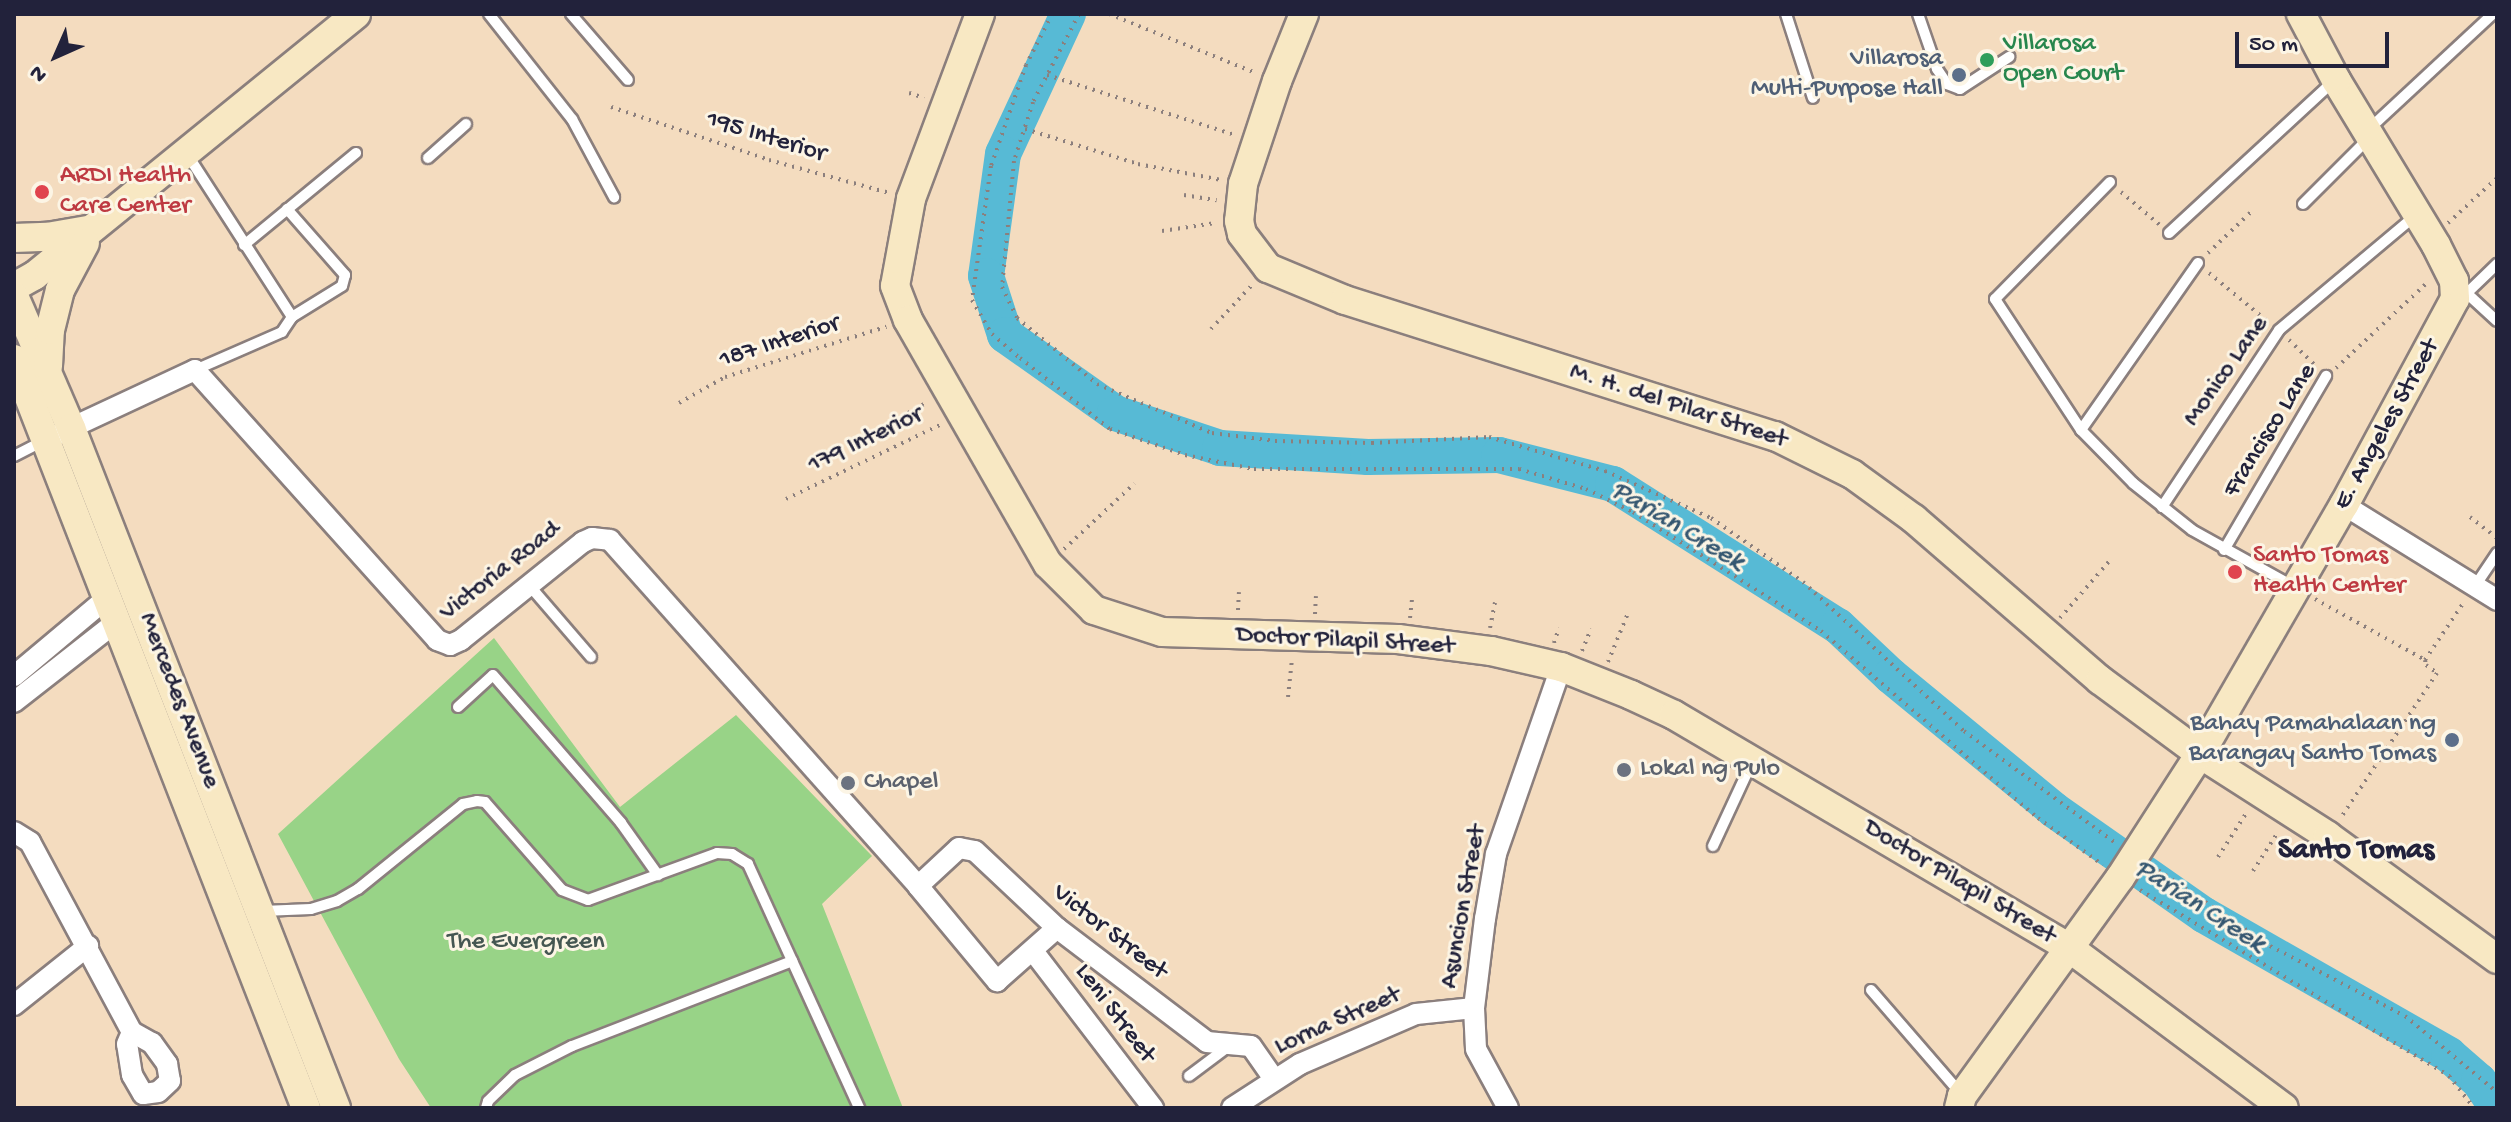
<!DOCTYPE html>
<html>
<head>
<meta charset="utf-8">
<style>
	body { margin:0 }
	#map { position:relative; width:2511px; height:1122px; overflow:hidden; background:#f4dcbf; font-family:"Gochi Hand",sans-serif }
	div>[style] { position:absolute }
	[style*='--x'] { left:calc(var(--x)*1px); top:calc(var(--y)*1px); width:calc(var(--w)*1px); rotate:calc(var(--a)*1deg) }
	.green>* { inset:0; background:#98d387 }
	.river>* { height:36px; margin:-18px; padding:0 18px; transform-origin:18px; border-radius:18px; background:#57bad5 }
	.path>* { height:4px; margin-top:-2px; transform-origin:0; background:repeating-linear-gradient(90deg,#8b7f7d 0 2px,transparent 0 8px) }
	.roads { filter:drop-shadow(2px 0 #8b7f7d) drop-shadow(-2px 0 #8b7f7d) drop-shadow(0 2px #8b7f7d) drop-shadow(0 -2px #8b7f7d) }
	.lane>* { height:10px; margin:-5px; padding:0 5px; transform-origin:5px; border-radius:5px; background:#fff }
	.street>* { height:20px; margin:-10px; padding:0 10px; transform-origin:10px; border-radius:10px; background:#fff }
	.secondary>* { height:28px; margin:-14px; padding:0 14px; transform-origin:14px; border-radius:14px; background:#f8e8c3 }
	.dots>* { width:22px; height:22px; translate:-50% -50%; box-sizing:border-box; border:4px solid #fcf5e5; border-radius:50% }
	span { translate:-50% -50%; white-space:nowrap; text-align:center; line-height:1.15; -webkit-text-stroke:6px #fcf5e5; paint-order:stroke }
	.leisure-label { font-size:26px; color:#27864d }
	.left { translate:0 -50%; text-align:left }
	.service-label { font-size:26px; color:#4e5e75 }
	.right { translate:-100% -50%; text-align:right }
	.street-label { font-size:26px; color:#22223b }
	.health-label { font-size:26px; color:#be3a42 }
	.worship-label { font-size:26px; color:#5b616d }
	.park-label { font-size:26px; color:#455752 }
	.water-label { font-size:28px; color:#355771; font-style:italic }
	.quarter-label { font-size:30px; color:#22223b; font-weight:700 }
	.frame { position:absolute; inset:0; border:16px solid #22223b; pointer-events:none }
	.north { position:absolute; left:16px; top:16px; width:80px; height:80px; -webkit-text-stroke:6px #fcf5e5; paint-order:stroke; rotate:225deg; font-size:22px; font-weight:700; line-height:32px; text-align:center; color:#22223b }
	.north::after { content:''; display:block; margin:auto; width:28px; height:36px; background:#22223b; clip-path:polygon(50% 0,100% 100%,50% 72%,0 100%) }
	.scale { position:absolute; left:2235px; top:32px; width:154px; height:36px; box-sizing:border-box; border:4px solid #22223b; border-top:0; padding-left:10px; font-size:24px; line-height:28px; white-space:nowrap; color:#22223b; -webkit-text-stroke:6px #fcf5e5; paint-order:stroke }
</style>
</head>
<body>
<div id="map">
	<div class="green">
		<div style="clip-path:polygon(494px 638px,620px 807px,736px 715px,872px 856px,822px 904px,903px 1108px,431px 1108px,399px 1059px,278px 834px)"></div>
	</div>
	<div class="river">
		<div style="--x:1068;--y:14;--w:154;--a:114.9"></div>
		<div style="--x:1003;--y:154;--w:123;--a:97.9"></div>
		<div style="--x:986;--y:276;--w:62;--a:72.1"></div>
		<div style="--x:1005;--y:335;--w:135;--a:35.3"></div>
		<div style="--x:1115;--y:413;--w:111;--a:18.4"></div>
		<div style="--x:1220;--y:448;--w:148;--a:3.5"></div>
		<div style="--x:1368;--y:457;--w:131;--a:-0.9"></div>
		<div style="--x:1499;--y:455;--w:118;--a:14.3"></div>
		<div style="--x:1613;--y:484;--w:266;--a:32.3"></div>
		<div style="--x:1838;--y:626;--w:73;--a:43.3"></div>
		<div style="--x:1891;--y:676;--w:211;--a:39.4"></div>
		<div style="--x:2054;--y:810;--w:183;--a:35"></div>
		<div style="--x:2204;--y:915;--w:282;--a:29.7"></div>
		<div style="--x:2449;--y:1055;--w:40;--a:41"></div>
		<div style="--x:2479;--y:1081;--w:32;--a:56"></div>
	</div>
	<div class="path">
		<div style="--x:1052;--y:14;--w:57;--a:117"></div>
		<div style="--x:1026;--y:65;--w:107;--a:109.1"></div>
		<div style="--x:991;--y:166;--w:135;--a:98.1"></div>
		<div style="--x:972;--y:300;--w:39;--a:60"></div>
		<div style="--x:992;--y:334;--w:37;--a:41"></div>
		<div style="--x:1020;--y:358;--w:115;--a:38.3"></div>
		<div style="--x:1110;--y:429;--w:79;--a:19.1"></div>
		<div style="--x:1185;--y:455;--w:70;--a:11.5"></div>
		<div style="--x:1254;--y:469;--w:265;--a:0"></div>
		<div style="--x:1519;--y:469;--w:70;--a:16.6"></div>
		<div style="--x:1586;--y:489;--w:52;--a:26.1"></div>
		<div style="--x:1633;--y:512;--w:222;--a:32.3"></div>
		<div style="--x:1821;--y:631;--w:286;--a:40.8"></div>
		<div style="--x:2038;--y:818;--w:80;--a:35.9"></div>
		<div style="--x:1079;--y:14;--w:99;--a:117.6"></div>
		<div style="--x:1033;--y:102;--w:62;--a:107.9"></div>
		<div style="--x:1014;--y:161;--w:127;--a:95.4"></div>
		<div style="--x:1002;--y:287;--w:34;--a:64"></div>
		<div style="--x:1017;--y:318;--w:104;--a:39.5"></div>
		<div style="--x:1097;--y:384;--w:125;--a:23.1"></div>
		<div style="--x:1212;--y:433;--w:64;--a:7.2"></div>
		<div style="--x:1275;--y:441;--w:97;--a:1.2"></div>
		<div style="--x:1372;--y:443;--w:117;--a:-2.9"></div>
		<div style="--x:1489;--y:437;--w:121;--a:16.3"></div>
		<div style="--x:1605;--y:471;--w:116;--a:23.9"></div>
		<div style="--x:1711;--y:518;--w:112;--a:34.8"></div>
		<div style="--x:1803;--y:582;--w:219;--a:42.8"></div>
		<div style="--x:1964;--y:731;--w:187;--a:36.5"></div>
		<div style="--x:1109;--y:14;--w:158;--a:21.9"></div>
		<div style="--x:1047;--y:75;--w:197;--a:17.7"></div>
		<div style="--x:909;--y:93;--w:16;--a:18"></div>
		<div style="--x:611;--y:107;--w:167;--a:18.5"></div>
		<div style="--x:769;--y:160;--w:125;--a:15.3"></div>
		<div style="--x:1025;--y:129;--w:118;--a:17.2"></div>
		<div style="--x:1138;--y:164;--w:85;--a:10.9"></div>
		<div style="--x:2121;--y:192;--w:51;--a:40.2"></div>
		<div style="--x:1184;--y:195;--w:33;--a:9"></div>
		<div style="--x:2448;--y:223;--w:67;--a:-42.6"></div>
		<div style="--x:1162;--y:231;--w:54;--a:-8.6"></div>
		<div style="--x:2208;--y:253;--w:59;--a:-43.6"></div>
		<div style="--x:2209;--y:273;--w:75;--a:39.6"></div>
		<div style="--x:1211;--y:329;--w:62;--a:-47"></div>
		<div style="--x:2289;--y:340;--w:39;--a:44"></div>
		<div style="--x:2336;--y:368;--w:127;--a:-43.1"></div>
		<div style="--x:679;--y:403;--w:53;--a:-29.5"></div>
		<div style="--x:725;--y:377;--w:169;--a:-17.3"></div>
		<div style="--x:908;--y:413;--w:23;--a:-29"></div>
		<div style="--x:786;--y:499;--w:173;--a:-25.7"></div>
		<div style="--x:2470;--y:517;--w:34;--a:38"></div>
		<div style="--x:1064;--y:549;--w:96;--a:-42.9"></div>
		<div style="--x:2315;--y:599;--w:126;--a:29"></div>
		<div style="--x:2425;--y:660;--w:5;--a:79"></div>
		<div style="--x:2426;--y:665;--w:14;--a:36"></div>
		<div style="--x:2437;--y:673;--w:175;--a:123.6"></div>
		<div style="--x:1238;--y:610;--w:18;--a:-87"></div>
		<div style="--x:1315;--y:614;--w:18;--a:-87"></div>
		<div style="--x:1410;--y:618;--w:20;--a:-84"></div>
		<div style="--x:2060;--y:618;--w:79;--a:-49.1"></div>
		<div style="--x:1490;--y:628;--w:26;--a:-79"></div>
		<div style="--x:1554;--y:643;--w:16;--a:-72"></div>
		<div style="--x:1582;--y:651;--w:24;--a:-68"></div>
		<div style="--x:2425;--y:660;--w:70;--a:-56.1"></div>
		<div style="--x:1608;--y:662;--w:53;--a:-67.8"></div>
		<div style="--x:1288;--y:697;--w:37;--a:-84"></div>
		<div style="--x:2218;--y:857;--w:54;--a:-57.2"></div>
		<div style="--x:2152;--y:866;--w:143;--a:34.1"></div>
		<div style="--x:2270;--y:946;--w:152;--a:27.4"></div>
		<div style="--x:2405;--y:1016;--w:119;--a:39.6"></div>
		<div style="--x:2253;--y:871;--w:46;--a:-57.3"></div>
		<div style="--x:2140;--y:890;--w:361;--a:31"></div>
		<div style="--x:2449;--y:1076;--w:41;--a:52"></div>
	</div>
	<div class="roads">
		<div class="lane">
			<div style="--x:489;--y:14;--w:134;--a:51.7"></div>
			<div style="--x:572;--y:119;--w:89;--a:61.7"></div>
			<div style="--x:571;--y:14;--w:87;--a:49.2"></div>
			<div style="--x:1786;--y:14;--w:88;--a:72.2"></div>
			<div style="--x:1918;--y:14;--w:58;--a:70.9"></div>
			<div style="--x:1937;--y:69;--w:18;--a:56"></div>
			<div style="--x:1947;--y:84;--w:14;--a:21"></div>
			<div style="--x:1960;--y:89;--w:59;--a:-33.1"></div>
			<div style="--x:2368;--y:130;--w:171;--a:-42.9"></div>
			<div style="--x:187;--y:154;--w:194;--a:57.2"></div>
			<div style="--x:292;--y:317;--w:18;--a:124"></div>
			<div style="--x:282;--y:332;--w:95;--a:156.4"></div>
			<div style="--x:428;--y:158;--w:51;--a:-41.8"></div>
			<div style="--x:2110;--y:182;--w:164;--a:134.5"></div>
			<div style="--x:1995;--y:299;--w:157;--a:56.7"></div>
			<div style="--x:2081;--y:430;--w:74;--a:45.5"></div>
			<div style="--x:2133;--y:483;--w:75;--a:38.5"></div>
			<div style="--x:2192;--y:530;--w:119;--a:29.1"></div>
			<div style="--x:2303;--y:204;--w:93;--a:-45"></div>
			<div style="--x:287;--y:209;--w:88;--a:48.7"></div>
			<div style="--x:345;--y:275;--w:11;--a:105"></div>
			<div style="--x:342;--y:286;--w:59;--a:148.2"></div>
			<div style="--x:2169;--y:233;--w:226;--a:-42.7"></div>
			<div style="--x:244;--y:245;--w:145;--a:-39.4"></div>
			<div style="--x:2460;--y:287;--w:50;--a:42.6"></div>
			<div style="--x:2467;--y:293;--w:42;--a:-44"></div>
			<div style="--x:2081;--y:430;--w:204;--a:-55"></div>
			<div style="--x:14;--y:456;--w:34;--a:-27"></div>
			<div style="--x:2162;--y:507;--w:212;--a:-56.5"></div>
			<div style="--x:2279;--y:330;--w:177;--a:-40"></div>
			<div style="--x:2224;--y:550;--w:202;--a:-59.6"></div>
			<div style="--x:529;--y:585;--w:95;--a:49.3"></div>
			<div style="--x:2475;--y:586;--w:40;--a:-56"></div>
			<div style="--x:458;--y:707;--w:47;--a:-42.4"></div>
			<div style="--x:493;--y:675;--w:196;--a:49.1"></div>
			<div style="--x:621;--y:823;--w:64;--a:54.6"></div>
			<div style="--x:1713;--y:846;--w:90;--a:-65.1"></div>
			<div style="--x:263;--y:911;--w:48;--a:-2.4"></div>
			<div style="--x:311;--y:909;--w:27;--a:-17"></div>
			<div style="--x:337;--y:901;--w:24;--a:-30"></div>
			<div style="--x:358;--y:889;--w:135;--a:-39"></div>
			<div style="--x:463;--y:804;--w:14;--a:-12"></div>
			<div style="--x:477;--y:801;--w:8;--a:7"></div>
			<div style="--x:485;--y:802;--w:117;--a:48.8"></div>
			<div style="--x:562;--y:890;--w:28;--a:21"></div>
			<div style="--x:588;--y:900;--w:137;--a:-20"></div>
			<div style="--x:717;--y:853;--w:15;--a:4"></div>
			<div style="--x:732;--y:854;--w:19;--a:32"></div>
			<div style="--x:748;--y:864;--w:268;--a:65.5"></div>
			<div style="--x:1871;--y:990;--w:138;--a:49.1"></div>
			<div style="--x:1189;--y:1076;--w:50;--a:-36.9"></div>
			<div style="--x:486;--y:1108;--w:7;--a:-74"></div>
			<div style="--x:488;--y:1101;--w:37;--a:-44"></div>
			<div style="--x:515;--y:1075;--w:64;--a:-27"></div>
			<div style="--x:572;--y:1046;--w:236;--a:-21.1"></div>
		</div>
		<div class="street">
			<div style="--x:60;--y:433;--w:149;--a:-25"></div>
			<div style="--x:195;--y:370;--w:363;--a:48.1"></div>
			<div style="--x:437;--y:640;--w:14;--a:21"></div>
			<div style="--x:450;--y:645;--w:12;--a:-24"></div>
			<div style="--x:461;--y:640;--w:156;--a:-38.8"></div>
			<div style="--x:583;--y:542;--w:10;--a:-24"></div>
			<div style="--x:592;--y:538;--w:18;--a:6"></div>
			<div style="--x:610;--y:540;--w:463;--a:48.3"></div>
			<div style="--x:918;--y:886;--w:124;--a:50.3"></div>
			<div style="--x:997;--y:981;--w:80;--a:-41.5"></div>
			<div style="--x:2344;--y:505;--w:180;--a:31.8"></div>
			<div style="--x:14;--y:676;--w:121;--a:-40"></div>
			<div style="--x:14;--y:702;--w:130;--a:-38.1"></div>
			<div style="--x:14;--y:832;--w:19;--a:32"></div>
			<div style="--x:30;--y:842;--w:216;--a:61.8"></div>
			<div style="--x:132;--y:1032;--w:23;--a:29"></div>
			<div style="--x:152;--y:1043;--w:26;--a:54"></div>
			<div style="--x:167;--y:1064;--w:17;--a:80"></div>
			<div style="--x:170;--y:1081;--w:16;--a:137"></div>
			<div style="--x:158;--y:1092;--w:15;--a:172"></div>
			<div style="--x:143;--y:1094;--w:22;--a:-120"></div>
			<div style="--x:132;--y:1075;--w:31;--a:-99"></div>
			<div style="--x:127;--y:1044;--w:13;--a:-67"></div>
			<div style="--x:918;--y:886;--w:56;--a:-42.8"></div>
			<div style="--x:959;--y:848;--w:16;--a:11"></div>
			<div style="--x:975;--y:851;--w:112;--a:43.2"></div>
			<div style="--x:1057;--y:928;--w:188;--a:37.2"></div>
			<div style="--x:1207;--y:1042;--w:44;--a:5.2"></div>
			<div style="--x:1251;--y:1046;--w:40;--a:55.1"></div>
			<div style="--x:1033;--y:951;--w:198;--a:52.6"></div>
			<div style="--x:14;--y:1005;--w:95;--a:-38.6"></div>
			<div style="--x:1232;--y:1108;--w:81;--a:-32.9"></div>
			<div style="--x:1300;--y:1064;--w:126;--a:-23.3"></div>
			<div style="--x:1416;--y:1014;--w:58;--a:-5.9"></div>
			<div style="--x:1508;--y:1108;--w:67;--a:-118.5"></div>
			<div style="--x:1476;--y:1049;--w:41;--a:-92.8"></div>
			<div style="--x:1474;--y:1008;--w:90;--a:-83"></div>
			<div style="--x:1485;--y:919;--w:66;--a:-80.4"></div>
			<div style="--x:1496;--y:854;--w:198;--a:-70.8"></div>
		</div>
		<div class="secondary">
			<div style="--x:980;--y:14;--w:197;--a:110.5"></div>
			<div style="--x:911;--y:199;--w:88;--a:100.4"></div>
			<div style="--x:895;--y:286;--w:36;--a:69"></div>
			<div style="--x:908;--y:320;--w:281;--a:60.2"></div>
			<div style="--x:1048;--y:564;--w:65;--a:45"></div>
			<div style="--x:1094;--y:610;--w:71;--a:17.9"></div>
			<div style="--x:1162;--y:632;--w:236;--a:1.7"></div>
			<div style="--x:1398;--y:639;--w:94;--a:7.4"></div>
			<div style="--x:1491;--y:651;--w:72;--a:12.9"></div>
			<div style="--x:1561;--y:667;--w:75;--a:21.8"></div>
			<div style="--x:1631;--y:695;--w:47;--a:24.9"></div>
			<div style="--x:1674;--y:715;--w:457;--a:30.5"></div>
			<div style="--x:2068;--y:947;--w:269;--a:36.7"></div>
			<div style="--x:1304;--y:14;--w:72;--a:111.9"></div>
			<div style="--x:1277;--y:81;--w:108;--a:108.3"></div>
			<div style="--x:1243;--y:184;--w:37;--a:96"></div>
			<div style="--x:1239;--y:221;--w:13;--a:77"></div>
			<div style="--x:1242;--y:234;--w:43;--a:52.6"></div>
			<div style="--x:1268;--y:268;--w:83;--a:22.6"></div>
			<div style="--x:1345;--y:300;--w:451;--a:17.6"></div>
			<div style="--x:1775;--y:436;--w:86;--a:26.3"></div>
			<div style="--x:1852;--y:474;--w:77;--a:36"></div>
			<div style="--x:1914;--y:519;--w:246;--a:40.9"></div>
			<div style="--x:2100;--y:680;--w:124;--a:36.5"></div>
			<div style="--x:2200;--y:754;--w:152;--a:32.6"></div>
			<div style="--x:2328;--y:836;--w:209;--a:36"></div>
			<div style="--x:14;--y:238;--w:33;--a:-2"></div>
			<div style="--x:47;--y:237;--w:41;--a:-9.9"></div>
			<div style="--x:14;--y:287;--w:23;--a:-29"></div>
			<div style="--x:34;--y:276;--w:415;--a:-39.1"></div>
			<div style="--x:14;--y:296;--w:144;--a:66.6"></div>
			<div style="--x:71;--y:428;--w:730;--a:68.71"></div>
			<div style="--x:14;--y:359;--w:804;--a:68.7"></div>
			<div style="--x:48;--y:366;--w:36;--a:-87"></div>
			<div style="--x:50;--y:330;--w:41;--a:-76"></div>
			<div style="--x:60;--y:290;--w:53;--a:-62"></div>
			<div style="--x:1959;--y:1108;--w:12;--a:-76"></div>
			<div style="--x:1962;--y:1096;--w:269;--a:-54.1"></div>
			<div style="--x:2120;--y:878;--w:148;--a:-57.2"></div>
			<div style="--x:2200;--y:754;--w:288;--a:-60"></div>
			<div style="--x:2344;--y:505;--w:234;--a:-61.7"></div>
			<div style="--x:2455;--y:299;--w:18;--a:-93"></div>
			<div style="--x:2454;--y:281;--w:40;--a:-116.6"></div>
			<div style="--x:2436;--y:245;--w:193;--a:-121.2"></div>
			<div style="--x:2336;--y:80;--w:75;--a:-117.9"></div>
		</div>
	</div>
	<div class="dots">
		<div style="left:1987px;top:60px;background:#2e9e5b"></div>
		<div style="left:1959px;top:75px;background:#5c6f8a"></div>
		<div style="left:42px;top:192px;background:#e0444e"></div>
		<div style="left:2235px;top:572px;background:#e0444e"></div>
		<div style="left:2452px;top:740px;background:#5c6f8a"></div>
		<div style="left:1624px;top:770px;background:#6b7280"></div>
		<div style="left:848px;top:783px;background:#6b7280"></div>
	</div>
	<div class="leisure-label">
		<span class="left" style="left:2003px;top:60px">Villarosa<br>Open Court</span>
	</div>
	<div class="service-label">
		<span class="right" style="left:1943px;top:75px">Villarosa<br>Multi-Purpose Hall</span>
		<span class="right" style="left:2436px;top:740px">Bahay Pamahalaan ng<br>Barangay Santo Tomas</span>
	</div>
	<div class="street-label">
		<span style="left:766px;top:138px;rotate:17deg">195 Interior</span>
		<span style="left:780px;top:343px;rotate:-18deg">187 Interior</span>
		<span style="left:2227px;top:372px;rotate:-55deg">Monico Lane</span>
		<span style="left:1678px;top:407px;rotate:18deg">M. H. del Pilar Street</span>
		<span style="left:2388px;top:425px;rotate:-61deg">E. Angeles Street</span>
		<span style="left:2271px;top:431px;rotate:-58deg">Francisco Lane</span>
		<span style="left:866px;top:441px;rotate:-26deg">179 Interior</span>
		<span style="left:501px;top:572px;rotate:-38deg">Victoria Road</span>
		<span style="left:1345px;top:642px;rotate:3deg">Doctor Pilapil Street</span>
		<span style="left:178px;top:701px;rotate:69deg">Mercedes Avenue</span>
		<span style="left:1959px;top:883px;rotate:31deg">Doctor Pilapil Street</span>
		<span style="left:1465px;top:907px;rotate:-80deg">Asuncion Street</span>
		<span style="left:1109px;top:933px;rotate:38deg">Victor Street</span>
		<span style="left:1114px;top:1014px;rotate:53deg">Leni Street</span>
		<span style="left:1338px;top:1022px;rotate:-24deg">Lorna Street</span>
	</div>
	<div class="health-label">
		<span class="left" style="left:60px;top:192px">ARDI Health<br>Care Center</span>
		<span class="left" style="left:2253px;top:572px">Santo Tomas<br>Health Center</span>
	</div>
	<div class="worship-label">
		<span class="left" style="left:1640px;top:770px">Lokal ng Pulo</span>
		<span class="left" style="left:864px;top:783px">Chapel</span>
	</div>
	<div class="park-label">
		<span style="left:526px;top:943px">The Evergreen</span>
	</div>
	<div class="water-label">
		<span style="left:1677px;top:527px;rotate:31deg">Parian Creek</span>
		<span style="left:2199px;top:907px;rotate:33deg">Parian Creek</span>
	</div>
	<div class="quarter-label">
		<span style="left:2356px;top:852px">Santo Tomas</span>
	</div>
	<div class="frame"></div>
	<div class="north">N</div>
	<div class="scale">50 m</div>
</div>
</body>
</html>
